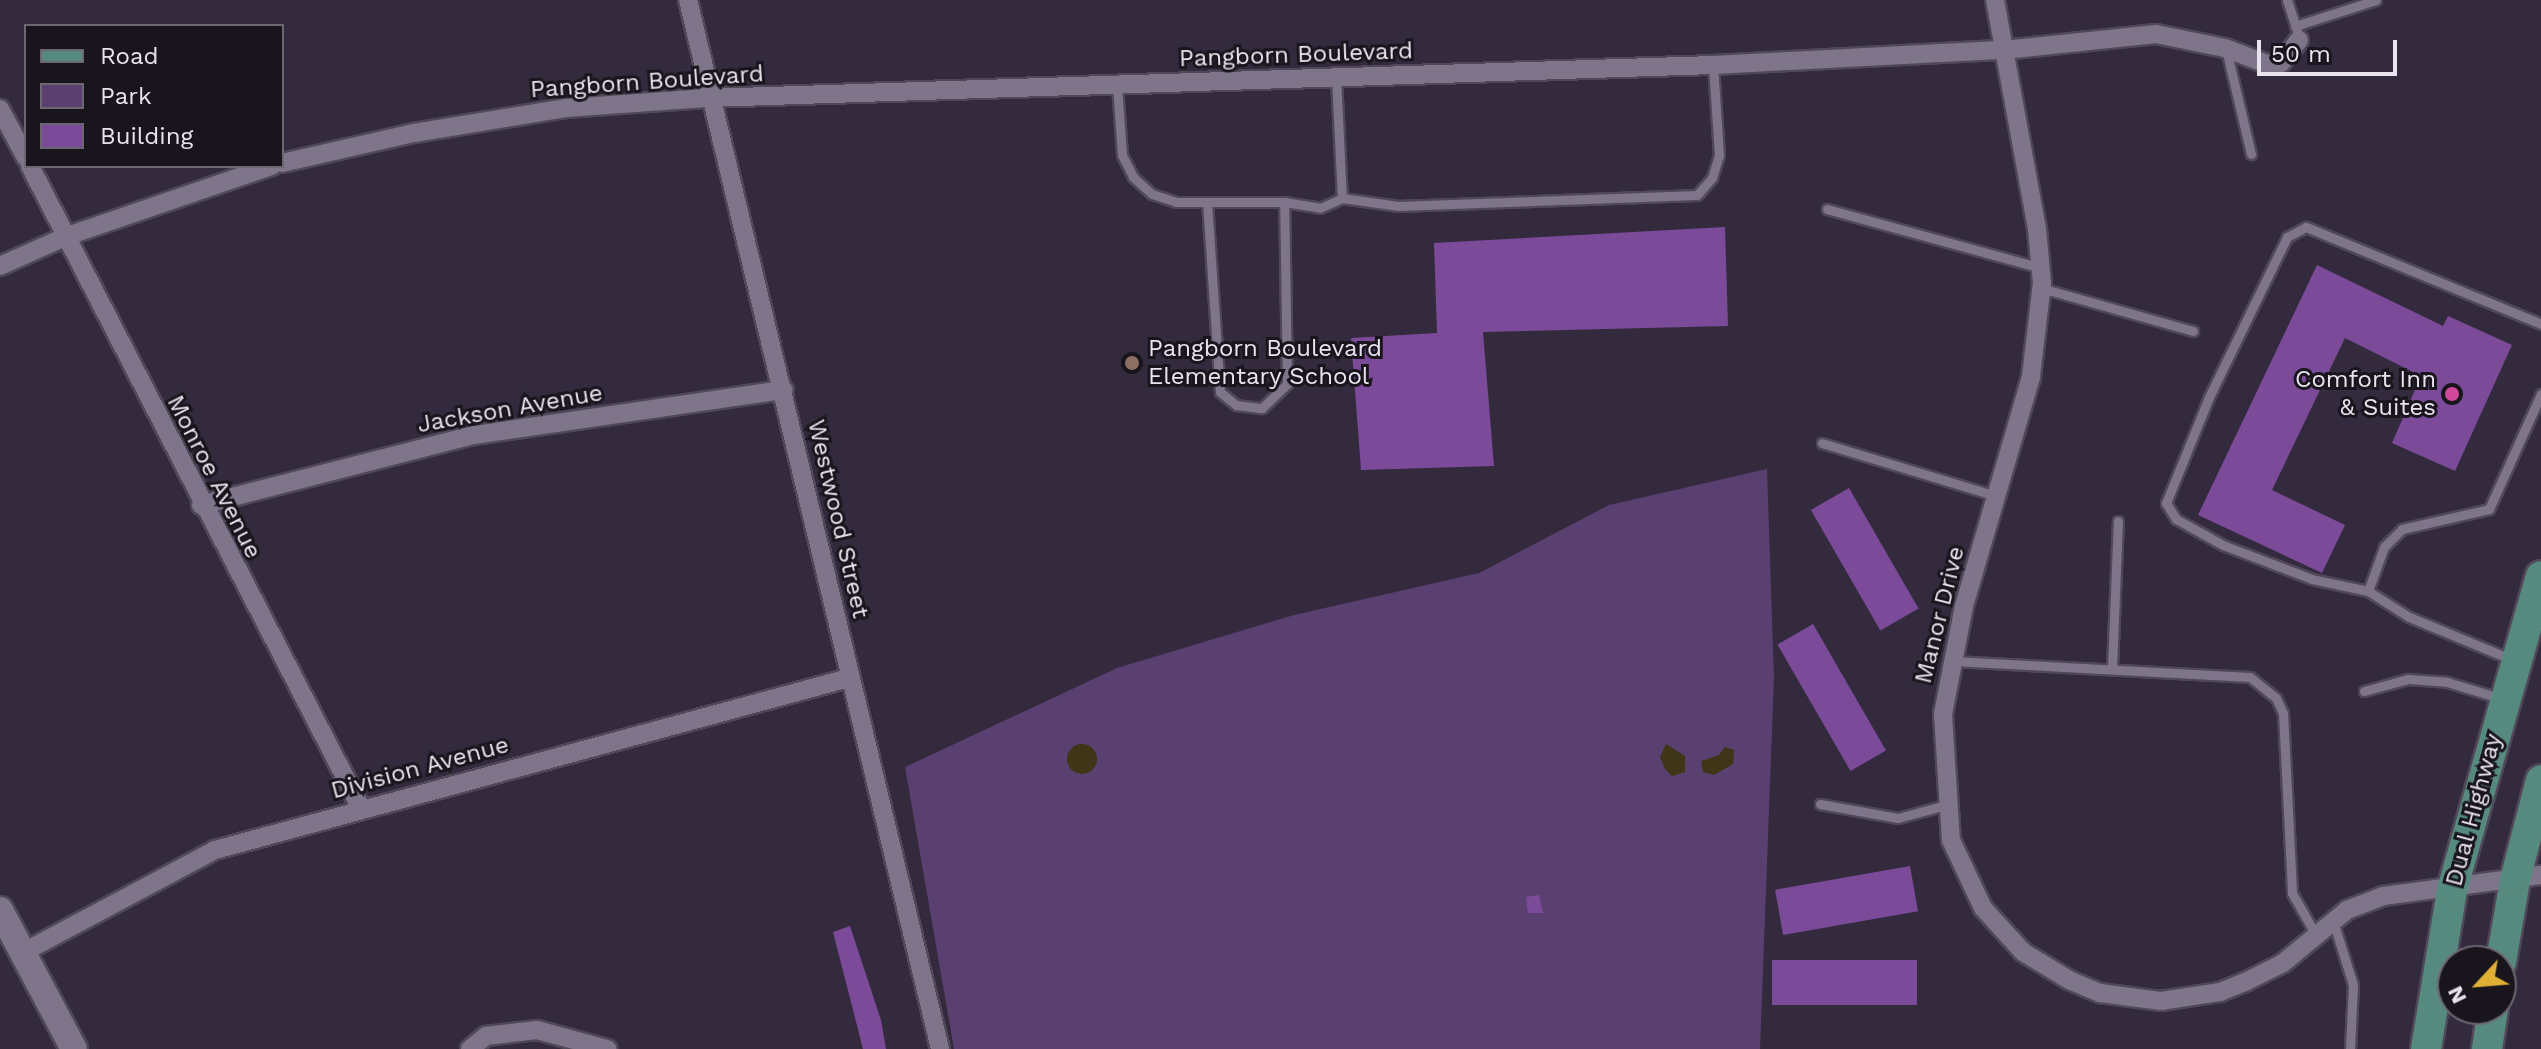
<!DOCTYPE html>
<html>
<head>
<meta charset="utf-8">
<style>
	body { margin:0 }
	#map { position:relative; width:2541px; height:1049px; overflow:hidden; background:#332a3d; font-family:"Work Sans",sans-serif }
	div>[style] { position:absolute }
	[style*='--x'] { left:calc(var(--x)*1px); top:calc(var(--y)*1px); width:calc(var(--w)*1px); rotate:calc(var(--a)*1deg) }
	.green>* { inset:0; background:#594070 }
	.sand>* { inset:0; background:#3e3616 }
	.round { border-radius:50% }
	.building>* { inset:0; background:#7b4b9a; transform-origin:0 0 }
	.roads { filter:drop-shadow(2px 0 #504858) drop-shadow(-2px 0 #504858) drop-shadow(0 2px #504858) drop-shadow(0 -2px #504858) }
	.lane>* { height:9px; margin:-4.5px; padding:0 4.5px; transform-origin:4.5px; border-radius:4.5px; background:#7f758b }
	.street>* { height:18px; margin:-9px; padding:0 9px; transform-origin:9px; border-radius:9px; background:#7f758b }
	.secondary>* { height:26px; margin:-13px; padding:0 13px; transform-origin:13px; border-radius:13px; background:#7f758b }
	.primary>* { height:30px; margin:-15px; padding:0 15px; transform-origin:15px; border-radius:15px; background:#578a7e }
	.dots>* { width:22px; height:22px; translate:-50% -50%; box-sizing:border-box; border:4px solid #19151d; border-radius:50% }
	span { translate:-50% -50%; white-space:nowrap; text-align:center; line-height:1.15; -webkit-text-stroke:6px #19151d; paint-order:stroke }
	.street-label { font-size:24px; color:#e8e3ef }
	.poi-label { font-size:24px; color:#e8e3ef }
	.left { translate:0 -50%; text-align:left }
	.right { translate:-100% -50%; text-align:right }
	.legend { position:absolute; left:24px; top:24px; width:260px; height:144px; box-sizing:border-box; background:#19151d; border:2px solid #6c6771; margin:0; padding:10px 14px; list-style:none; font-size:24px; color:#e8e3ef }
	.legend li { display:flex; align-items:center; gap:16px; height:40px }
	.legend b { width:40px; border:2px solid #6c6771 }
	.north { position:absolute; left:2437px; top:945px; width:80px; height:80px; box-sizing:border-box; background:#19151d; border:2px solid #6c6771; border-radius:50%; rotate:244deg; font-size:22px; font-weight:700; line-height:32px; text-align:center; color:#e8e3ef }
	.north::after { content:''; display:block; margin:auto; width:28px; height:36px; background:#e0b034; clip-path:polygon(50% 0,100% 100%,50% 72%,0 100%) }
	.scale { position:absolute; left:2257px; top:40px; width:140px; height:36px; box-sizing:border-box; border:4px solid #e8e3ef; border-top:0; padding-left:10px; font-size:24px; line-height:28px; white-space:nowrap; color:#e8e3ef; -webkit-text-stroke:6px #19151d; paint-order:stroke }
</style>
</head>
<body>
<div id="map">
	<div class="green">
		<div style="clip-path:polygon(1767px 469px,1774px 678px,1760px 1049px,954px 1049px,905px 767px,1117px 668px,1294px 615px,1479px 573px,1609px 505px)"></div>
	</div>
	<div class="sand">
		<div style="clip-path:polygon(1666px 744px,1685px 756px,1685px 772px,1672px 776px,1665px 769px,1660px 757px)"></div>
		<div class="round" style="left:1067px;top:744px;width:30px;height:30px"></div>
		<div style="clip-path:polygon(1725px 747px,1734px 750px,1733px 764px,1714px 775px,1703px 772px,1701px 761px,1719px 755px)"></div>
	</div>
	<div class="building">
		<div style="clip-path:polygon(1725px 227px,1728px 326px,1483px 332px,1494px 466px,1361px 470px,1351px 338px,1437px 333px,1434px 243px)"></div>
		<div style="clip-path:polygon(2317px 265px,2443px 326px,2448px 316px,2512px 345px,2455px 471px,2392px 443px,2421px 376px,2345px 338px,2272px 490px,2345px 525px,2322px 573px,2198px 515px)"></div>
		<div style="left:1849px;top:488px;width:139px;height:44px;rotate:60deg"></div>
		<div style="left:1813px;top:624px;width:146px;height:41px;rotate:60deg"></div>
		<div style="left:1910px;top:866px;width:46px;height:137px;rotate:80deg"></div>
		<div style="clip-path:polygon(1539px 895px,1543px 913px,1528px 913px,1526px 897px)"></div>
		<div style="clip-path:polygon(850px 926px,881px 1020px,886px 1049px,863px 1049px,833px 932px)"></div>
		<div style="left:1917px;top:960px;width:45px;height:145px;rotate:90deg"></div>
	</div>
	<div class="roads">
		<div class="lane">
			<div style="--x:2287;--y:0;--w:33;--a:72"></div>
			<div style="--x:2295;--y:26;--w:85;--a:-17.8"></div>
			<div style="--x:2226;--y:49;--w:108;--a:76.6"></div>
			<div style="--x:1336;--y:77;--w:121;--a:87.2"></div>
			<div style="--x:1342;--y:198;--w:57;--a:8.1"></div>
			<div style="--x:1398;--y:206;--w:299;--a:-2.1"></div>
			<div style="--x:1697;--y:195;--w:23;--a:-49"></div>
			<div style="--x:1712;--y:178;--w:24;--a:-73"></div>
			<div style="--x:1719;--y:155;--w:90;--a:-93.8"></div>
			<div style="--x:1117;--y:85;--w:70;--a:85.9"></div>
			<div style="--x:1122;--y:155;--w:25;--a:63"></div>
			<div style="--x:1133;--y:177;--w:25;--a:42"></div>
			<div style="--x:1152;--y:194;--w:25;--a:18"></div>
			<div style="--x:1176;--y:202;--w:108;--a:0"></div>
			<div style="--x:1284;--y:202;--w:36;--a:9"></div>
			<div style="--x:1320;--y:208;--w:24;--a:-24"></div>
			<div style="--x:1207;--y:202;--w:190;--a:86.1"></div>
			<div style="--x:1220;--y:392;--w:21;--a:39"></div>
			<div style="--x:1236;--y:405;--w:26;--a:7"></div>
			<div style="--x:1262;--y:408;--w:35;--a:-44"></div>
			<div style="--x:1287;--y:384;--w:182;--a:-90.9"></div>
			<div style="--x:1827;--y:209;--w:222;--a:15.4"></div>
			<div style="--x:2041;--y:288;--w:158;--a:15.8"></div>
			<div style="--x:1822;--y:443;--w:182;--a:16.9"></div>
			<div style="--x:2368;--y:591;--w:47;--a:-70"></div>
			<div style="--x:2384;--y:547;--w:25;--a:-45"></div>
			<div style="--x:2402;--y:529;--w:89;--a:-12.9"></div>
			<div style="--x:2489;--y:509;--w:126;--a:-65.7"></div>
			<div style="--x:2513;--y:660;--w:113;--a:-157.5"></div>
			<div style="--x:2409;--y:617;--w:49;--a:-147.6"></div>
			<div style="--x:2368;--y:591;--w:57;--a:-167.9"></div>
			<div style="--x:2312;--y:579;--w:95;--a:-159.1"></div>
			<div style="--x:2223;--y:545;--w:54;--a:-151"></div>
			<div style="--x:2176;--y:519;--w:19;--a:-122"></div>
			<div style="--x:2166;--y:503;--w:114;--a:-67.9"></div>
			<div style="--x:2209;--y:397;--w:178;--a:-64"></div>
			<div style="--x:2287;--y:237;--w:21;--a:-28"></div>
			<div style="--x:2306;--y:227;--w:254;--a:22.4"></div>
			<div style="--x:1953;--y:661;--w:297;--a:3.1"></div>
			<div style="--x:2250;--y:677;--w:33;--a:39"></div>
			<div style="--x:2276;--y:698;--w:17;--a:65"></div>
			<div style="--x:2283;--y:713;--w:180;--a:87.1"></div>
			<div style="--x:2292;--y:893;--w:48;--a:60.3"></div>
			<div style="--x:2112;--y:668;--w:147;--a:-87.7"></div>
			<div style="--x:2364;--y:691;--w:46;--a:-15.3"></div>
			<div style="--x:2408;--y:679;--w:39;--a:4"></div>
			<div style="--x:2447;--y:682;--w:59;--a:16.9"></div>
			<div style="--x:1820;--y:804;--w:79;--a:10.2"></div>
			<div style="--x:1898;--y:818;--w:50;--a:-15.2"></div>
			<div style="--x:2333;--y:921;--w:67;--a:72.6"></div>
			<div style="--x:2353;--y:985;--w:64;--a:92.7"></div>
		</div>
		<div class="street">
			<div style="--x:688;--y:0;--w:1079;--a:76.49"></div>
			<div style="--x:1995;--y:0;--w:233;--a:79.6"></div>
			<div style="--x:2037;--y:229;--w:54;--a:84.7"></div>
			<div style="--x:2042;--y:283;--w:95;--a:96.7"></div>
			<div style="--x:2031;--y:377;--w:239;--a:106.3"></div>
			<div style="--x:1964;--y:606;--w:110;--a:101"></div>
			<div style="--x:1943;--y:714;--w:126;--a:86.4"></div>
			<div style="--x:1951;--y:840;--w:75;--a:64.8"></div>
			<div style="--x:1983;--y:908;--w:59;--a:47.7"></div>
			<div style="--x:2023;--y:952;--w:54;--a:31.3"></div>
			<div style="--x:2069;--y:980;--w:34;--a:23"></div>
			<div style="--x:2100;--y:993;--w:62;--a:7.5"></div>
			<div style="--x:2161;--y:1001;--w:60;--a:-8.7"></div>
			<div style="--x:2220;--y:992;--w:27;--a:-22"></div>
			<div style="--x:2245;--y:982;--w:42;--a:-26.6"></div>
			<div style="--x:2283;--y:963;--w:83;--a:-39.6"></div>
			<div style="--x:2347;--y:910;--w:39;--a:-21"></div>
			<div style="--x:2383;--y:896;--w:159;--a:-7.6"></div>
			<div style="--x:0;--y:109;--w:55;--a:62"></div>
			<div style="--x:282;--y:163;--w:135;--a:-12.8"></div>
			<div style="--x:414;--y:133;--w:155;--a:-9.3"></div>
			<div style="--x:567;--y:108;--w:141;--a:-4.1"></div>
			<div style="--x:708;--y:98;--w:1006;--a:-1.88"></div>
			<div style="--x:1713;--y:65;--w:291;--a:-3"></div>
			<div style="--x:2004;--y:50;--w:153;--a:-6"></div>
			<div style="--x:2156;--y:34;--w:70;--a:11.5"></div>
			<div style="--x:2225;--y:48;--w:45;--a:20.9"></div>
			<div style="--x:2267;--y:64;--w:14;--a:-4"></div>
			<div style="--x:2281;--y:63;--w:29;--a:-52"></div>
			<div style="--x:30;--y:166;--w:722;--a:62.73"></div>
			<div style="--x:0;--y:266;--w:73;--a:-24.1"></div>
			<div style="--x:67;--y:236;--w:217;--a:-18.9"></div>
			<div style="--x:201;--y:505;--w:282;--a:-14.4"></div>
			<div style="--x:474;--y:435;--w:313;--a:-8.3"></div>
			<div style="--x:22;--y:953;--w:219;--a:-28.1"></div>
			<div style="--x:215;--y:850;--w:657;--a:-15.18"></div>
			<div style="--x:470;--y:1049;--w:21;--a:-39"></div>
			<div style="--x:486;--y:1036;--w:51;--a:-6.7"></div>
			<div style="--x:537;--y:1030;--w:73;--a:15.2"></div>
		</div>
		<div class="secondary">
			<div style="--x:0;--y:910;--w:157;--a:62"></div>
		</div>
		<div class="primary">
			<div style="--x:2501;--y:962;--w:83;--a:-80.3"></div>
			<div style="--x:2515;--y:880;--w:103;--a:-75.4"></div>
			<div style="--x:2426;--y:1049;--w:161;--a:-80.7"></div>
			<div style="--x:2452;--y:890;--w:326;--a:-74.2"></div>
			<div style="--x:2487;--y:1049;--w:40;--a:-81.5"></div>
		</div>
	</div>
	<div class="dots">
		<div style="left:1132px;top:363px;background:#8d6e63"></div>
		<div style="left:2452px;top:394px;background:#d1479c"></div>
	</div>
	<div class="street-label">
		<span style="left:1296px;top:55px;rotate:-2deg">Pangborn Boulevard</span>
		<span style="left:647px;top:82px;rotate:-4deg">Pangborn Boulevard</span>
		<span style="left:510px;top:409px;rotate:-10deg">Jackson Avenue</span>
		<span style="left:214px;top:477px;rotate:63deg">Monroe Avenue</span>
		<span style="left:838px;top:519px;rotate:77deg">Westwood Street</span>
		<span style="left:1940px;top:615px;rotate:-76deg">Manor Drive</span>
		<span style="left:420px;top:768px;rotate:-15deg">Division Avenue</span>
		<span style="left:2474px;top:810px;rotate:-75deg">Dual Highway</span>
	</div>
	<div class="poi-label">
		<span class="left" style="left:1148px;top:363px">Pangborn Boulevard<br>Elementary School</span>
		<span class="right" style="left:2436px;top:394px">Comfort Inn<br>&amp; Suites</span>
	</div>
	<ul class="legend">
	<li><b style="height:10px;background:#578a7e"></b>Road</li>
	<li><b style="height:22px;background:#594070"></b>Park</li>
	<li><b style="height:22px;background:#7b4b9a"></b>Building</li>
	</ul>
	<div class="north">N</div>
	<div class="scale">50 m</div>
</div>
</body>
</html>
